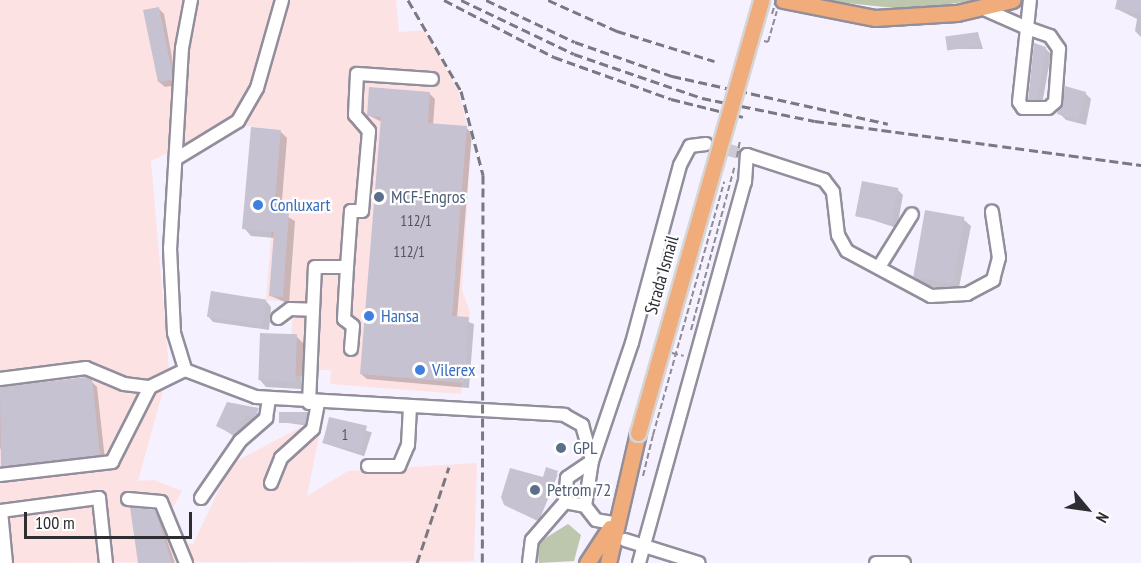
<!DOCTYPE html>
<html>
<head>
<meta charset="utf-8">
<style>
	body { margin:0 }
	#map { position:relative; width:1141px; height:563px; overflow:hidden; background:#f5f1fe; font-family:"PT Sans Narrow",sans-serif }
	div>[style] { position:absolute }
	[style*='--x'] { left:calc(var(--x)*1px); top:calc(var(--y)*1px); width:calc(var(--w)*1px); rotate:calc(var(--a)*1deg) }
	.commercial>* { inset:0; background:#fde2e4 }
	.green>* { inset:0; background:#bcc7ae }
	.shadow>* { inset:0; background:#0003; transform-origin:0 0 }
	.building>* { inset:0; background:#c7c2d1; transform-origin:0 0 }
	.minor-tunnel>* { height:12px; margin-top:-6px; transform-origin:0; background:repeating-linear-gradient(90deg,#cdcad5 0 12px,transparent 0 18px) }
	.path>* { height:2px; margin-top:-1px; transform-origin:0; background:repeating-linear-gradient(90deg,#8e8b94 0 6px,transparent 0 9px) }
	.roads { filter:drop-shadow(2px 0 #928e9b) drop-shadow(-2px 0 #928e9b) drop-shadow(0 2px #928e9b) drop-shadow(0 -2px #928e9b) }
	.minor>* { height:12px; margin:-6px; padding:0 6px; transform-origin:6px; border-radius:6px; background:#fff }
	.major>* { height:15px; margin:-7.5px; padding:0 7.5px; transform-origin:7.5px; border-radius:7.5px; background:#f1ac7b }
	.rail>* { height:3px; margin-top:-1.5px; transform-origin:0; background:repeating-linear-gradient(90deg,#7b7881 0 9px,transparent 0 13.5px) }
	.path-bridge>* { height:2px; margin-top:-1px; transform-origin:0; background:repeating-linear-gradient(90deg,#8e8b94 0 6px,transparent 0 9px) }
	.bridges { filter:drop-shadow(2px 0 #d5d5d6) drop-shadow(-2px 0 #d5d5d6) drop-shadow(0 2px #d5d5d6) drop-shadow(0 -2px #d5d5d6) }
	.major-bridge>* { height:15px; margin:-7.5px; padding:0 7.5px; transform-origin:7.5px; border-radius:7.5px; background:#f1ac7b }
	.dots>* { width:16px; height:16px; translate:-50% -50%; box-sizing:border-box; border:3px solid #fff; border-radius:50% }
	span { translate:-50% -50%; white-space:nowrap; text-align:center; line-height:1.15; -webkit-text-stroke:4.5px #fff; paint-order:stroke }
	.number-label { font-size:15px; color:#54525a }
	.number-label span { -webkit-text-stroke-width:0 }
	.service-label { font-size:18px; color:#4e5e75 }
	.left { translate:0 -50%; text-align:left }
	.shop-label { font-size:18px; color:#366cbe }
	.street-label { font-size:18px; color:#2e2d32 }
	.north { position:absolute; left:1057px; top:479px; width:60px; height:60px; -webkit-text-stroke:4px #fff; paint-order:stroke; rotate:119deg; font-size:16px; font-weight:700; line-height:24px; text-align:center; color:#2e2d32 }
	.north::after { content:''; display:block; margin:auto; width:21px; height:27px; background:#2e2d32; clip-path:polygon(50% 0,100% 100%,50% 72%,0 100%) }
	.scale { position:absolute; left:24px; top:512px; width:168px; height:27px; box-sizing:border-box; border:3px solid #2e2d32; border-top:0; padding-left:8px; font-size:18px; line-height:21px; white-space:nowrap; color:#2e2d32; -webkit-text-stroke:4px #fff; paint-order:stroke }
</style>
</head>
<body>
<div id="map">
	<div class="commercial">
		<div style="clip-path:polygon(0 0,396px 0,399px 32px,425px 30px,458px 91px,471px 140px,462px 290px,470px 312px,461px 394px,330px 384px,331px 370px,304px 370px,303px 376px,287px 377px,294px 302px,266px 300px,280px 130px,239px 125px,190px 152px,191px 141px,151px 161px,169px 369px,138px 481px,154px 480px,182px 491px,171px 511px,182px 543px,193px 544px,231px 464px,303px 426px,305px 436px,319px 436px,307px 496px,348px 471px,477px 463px,474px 561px,0 563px)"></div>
	</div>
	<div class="green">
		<div style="clip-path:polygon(818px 0,975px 0,913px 10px)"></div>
		<div style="clip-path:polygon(568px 524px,581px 535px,574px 561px,539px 563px,536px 544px)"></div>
	</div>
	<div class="shadow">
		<div style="clip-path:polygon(1119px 0,1141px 0,1141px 37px,1135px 31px,1137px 19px,1117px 9px)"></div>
		<div style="clip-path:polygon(158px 8px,164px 14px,177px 85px,165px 87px,159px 82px)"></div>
		<div style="clip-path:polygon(978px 33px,983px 49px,948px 49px)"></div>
		<div style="clip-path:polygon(1045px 48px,1051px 54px,1042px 105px,1035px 105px,1029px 99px)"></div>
		<div style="clip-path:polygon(1085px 93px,1091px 99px,1086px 125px,1066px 120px,1060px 114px)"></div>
		<div style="clip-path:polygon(430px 94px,435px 99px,433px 125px,466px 128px,472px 133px,457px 318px,474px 324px,469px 388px,367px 379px,361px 374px,382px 122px,368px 115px)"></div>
		<div style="clip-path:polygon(280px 131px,287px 138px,281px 213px,295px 221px,289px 304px,271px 296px,275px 238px,251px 236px,244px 228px)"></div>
		<div style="clip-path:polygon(898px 190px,903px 195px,897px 228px,857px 215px)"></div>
		<div style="clip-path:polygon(963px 219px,971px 226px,958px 293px,922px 284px,914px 276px)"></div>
		<div style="clip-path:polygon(266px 301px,271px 307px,269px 330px,213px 322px,208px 316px)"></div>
		<div style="clip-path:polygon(296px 336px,304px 344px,301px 389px,266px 387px,259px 379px)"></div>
		<div style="clip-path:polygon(91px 381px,97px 387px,105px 460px,8px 472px,0 447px,0 388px)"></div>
		<div style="clip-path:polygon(228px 404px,264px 415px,260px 422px,251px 421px,240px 440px,217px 425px)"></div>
		<div style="clip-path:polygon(307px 414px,309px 426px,281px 422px)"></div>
		<div style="left:330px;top:419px;width:44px;height:25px;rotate:18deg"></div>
		<div style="clip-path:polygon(558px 474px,539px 521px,507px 506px,544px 479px)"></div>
		<div style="clip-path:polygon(155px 511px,158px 515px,175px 563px,139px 563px)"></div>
	</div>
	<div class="building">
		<div style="clip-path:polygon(1117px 0,1141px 0,1141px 14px,1115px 9px)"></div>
		<div style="clip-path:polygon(159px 7px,172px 72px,172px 80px,158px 82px,143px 10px)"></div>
		<div style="left:978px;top:32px;width:14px;height:33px;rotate:82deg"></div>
		<div style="clip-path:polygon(1034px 43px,1046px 47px,1037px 100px,1028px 100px)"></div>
		<div style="left:1065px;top:86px;width:22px;height:29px;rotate:16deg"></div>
		<div style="clip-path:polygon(369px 87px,430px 92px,428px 123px,467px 126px,452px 316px,469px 317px,464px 383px,360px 374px,381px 117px,367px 116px)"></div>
		<div style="clip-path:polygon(251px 127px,281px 130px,274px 211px,289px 212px,283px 297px,269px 296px,274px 232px,242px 229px)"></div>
		<div style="left:862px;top:181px;width:37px;height:36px;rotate:11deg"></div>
		<div style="left:925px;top:210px;width:40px;height:68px;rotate:10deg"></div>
		<div style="left:211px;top:291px;width:56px;height:26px;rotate:9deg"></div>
		<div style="left:260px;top:333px;width:37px;height:47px;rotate:2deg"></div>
		<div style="clip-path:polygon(87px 377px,92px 379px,100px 455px,1px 467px,0 387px)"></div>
		<div style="clip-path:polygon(227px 402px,259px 408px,255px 417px,245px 416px,234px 435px,216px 426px)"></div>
		<div style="left:279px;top:412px;width:29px;height:11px"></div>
		<div style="left:329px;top:417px;width:39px;height:27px;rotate:13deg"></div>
		<div style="clip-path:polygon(546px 467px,558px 471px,538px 521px,504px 505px,501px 497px,510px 468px,543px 477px)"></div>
		<div style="clip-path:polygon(130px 507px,155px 510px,172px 563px,138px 563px)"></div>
	</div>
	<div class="minor-tunnel">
		<div style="--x:710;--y:145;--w:38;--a:15"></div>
	</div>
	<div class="path">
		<div style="--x:764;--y:41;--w:4;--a:14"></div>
		<div style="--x:768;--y:42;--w:32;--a:-74"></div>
		<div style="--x:691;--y:330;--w:168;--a:-75.1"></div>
		<div style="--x:672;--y:353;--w:12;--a:14"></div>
		<div style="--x:643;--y:476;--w:42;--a:-76.3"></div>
	</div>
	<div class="roads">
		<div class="minor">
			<div style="--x:191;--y:0;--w:49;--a:100.6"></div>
			<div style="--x:182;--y:48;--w:200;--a:93.4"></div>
			<div style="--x:170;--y:248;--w:85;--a:87.3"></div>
			<div style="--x:174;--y:333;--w:39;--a:73"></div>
			<div style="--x:185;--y:370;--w:76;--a:20.8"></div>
			<div style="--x:256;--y:397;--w:309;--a:3.3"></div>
			<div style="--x:564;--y:415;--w:21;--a:29"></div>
			<div style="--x:582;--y:425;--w:37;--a:74"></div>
			<div style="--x:592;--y:461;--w:30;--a:146"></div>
			<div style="--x:567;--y:478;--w:24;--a:95"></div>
			<div style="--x:565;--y:502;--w:20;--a:11"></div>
			<div style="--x:984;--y:9;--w:47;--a:23.8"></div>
			<div style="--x:1027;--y:28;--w:28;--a:-84"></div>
			<div style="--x:1027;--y:28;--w:24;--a:19"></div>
			<div style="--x:1050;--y:36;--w:16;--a:55"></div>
			<div style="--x:1059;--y:49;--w:53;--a:94.3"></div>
			<div style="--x:1055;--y:102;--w:9;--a:139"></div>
			<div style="--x:1048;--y:108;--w:25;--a:180"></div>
			<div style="--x:1023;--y:108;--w:7;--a:-124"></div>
			<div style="--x:1019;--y:102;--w:74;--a:-83.8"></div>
			<div style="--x:179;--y:157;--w:69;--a:-31.4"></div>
			<div style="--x:238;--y:121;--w:38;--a:-60"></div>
			<div style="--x:257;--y:88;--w:91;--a:-74.1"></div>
			<div style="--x:347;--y:267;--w:52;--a:93.3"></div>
			<div style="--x:344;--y:319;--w:11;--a:38"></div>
			<div style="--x:353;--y:326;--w:23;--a:95"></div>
			<div style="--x:879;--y:267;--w:62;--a:-58.1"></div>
			<div style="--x:278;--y:318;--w:15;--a:-37"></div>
			<div style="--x:290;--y:309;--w:23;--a:2"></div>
			<div style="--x:0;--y:379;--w:87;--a:-7.3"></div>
			<div style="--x:86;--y:368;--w:41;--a:22.8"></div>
			<div style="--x:124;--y:384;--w:26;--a:7"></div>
			<div style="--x:150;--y:387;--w:39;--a:-26"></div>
			<div style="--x:309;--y:403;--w:136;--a:-87.5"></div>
			<div style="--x:315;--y:267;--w:32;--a:0"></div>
			<div style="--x:347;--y:267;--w:56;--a:-85.9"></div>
			<div style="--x:351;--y:211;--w:11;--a:0"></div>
			<div style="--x:362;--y:211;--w:80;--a:-85"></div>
			<div style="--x:369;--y:131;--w:21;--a:-131"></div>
			<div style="--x:355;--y:115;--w:41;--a:-87.2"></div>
			<div style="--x:357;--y:74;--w:75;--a:3.8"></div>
			<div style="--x:368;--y:466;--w:31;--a:0"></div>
			<div style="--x:399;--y:466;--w:23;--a:-67"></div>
			<div style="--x:408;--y:445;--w:38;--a:-87"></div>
			<div style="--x:0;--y:475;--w:113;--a:-6.6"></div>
			<div style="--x:112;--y:462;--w:84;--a:-63.1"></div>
			<div style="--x:271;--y:483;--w:27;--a:-68"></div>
			<div style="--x:281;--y:458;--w:43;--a:-42.2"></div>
			<div style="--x:313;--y:429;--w:25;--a:-79"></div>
			<div style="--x:201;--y:498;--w:69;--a:-55.6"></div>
			<div style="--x:240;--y:441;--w:35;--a:-41"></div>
			<div style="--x:266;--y:418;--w:19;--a:-81"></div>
			<div style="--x:128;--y:499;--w:33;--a:5"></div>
			<div style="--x:161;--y:502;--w:66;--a:67.7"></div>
			<div style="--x:613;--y:523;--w:17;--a:-170"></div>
			<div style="--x:596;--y:520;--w:18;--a:-128"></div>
			<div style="--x:585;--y:506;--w:46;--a:-81.2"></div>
			<div style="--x:592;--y:461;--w:125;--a:-71.3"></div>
			<div style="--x:632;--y:343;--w:184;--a:-74.9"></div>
			<div style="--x:680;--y:165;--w:21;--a:-62"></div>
			<div style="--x:690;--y:146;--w:16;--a:-7"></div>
			<div style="--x:625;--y:540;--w:77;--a:17.3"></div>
			<div style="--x:6;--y:563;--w:52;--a:-95.5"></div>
			<div style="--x:1;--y:511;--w:99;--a:-7.6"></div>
			<div style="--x:99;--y:498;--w:65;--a:83.9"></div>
			<div style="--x:529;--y:563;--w:23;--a:-83"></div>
			<div style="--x:532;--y:540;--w:50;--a:-49"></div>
			<div style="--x:639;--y:563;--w:395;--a:-74.5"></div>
			<div style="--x:745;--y:182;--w:27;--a:-86"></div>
			<div style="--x:747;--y:155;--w:81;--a:18"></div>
			<div style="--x:824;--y:180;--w:15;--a:53"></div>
			<div style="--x:833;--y:192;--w:43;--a:83.4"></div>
			<div style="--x:838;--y:235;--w:18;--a:61"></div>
			<div style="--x:847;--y:251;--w:95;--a:28.2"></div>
			<div style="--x:931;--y:296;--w:36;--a:-3"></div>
			<div style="--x:967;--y:294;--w:30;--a:-28"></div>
			<div style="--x:993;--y:280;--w:23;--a:-75"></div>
			<div style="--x:999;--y:258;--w:47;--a:-98.7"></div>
			<div style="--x:876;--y:563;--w:28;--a:0"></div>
		</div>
		<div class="major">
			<div style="--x:783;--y:0;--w:94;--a:11.1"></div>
			<div style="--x:875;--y:18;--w:82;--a:-3.5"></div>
			<div style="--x:957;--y:13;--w:57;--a:-13.3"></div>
			<div style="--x:587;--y:563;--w:42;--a:-56.7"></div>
			<div style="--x:608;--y:563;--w:133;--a:-77"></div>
		</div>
	</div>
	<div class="rail">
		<div style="--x:408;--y:0;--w:105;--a:59.8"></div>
		<div style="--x:461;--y:91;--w:87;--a:75.3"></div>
		<div style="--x:483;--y:175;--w:388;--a:90.1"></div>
		<div style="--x:444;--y:0;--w:124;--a:27.4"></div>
		<div style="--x:554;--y:57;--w:124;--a:19.7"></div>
		<div style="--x:671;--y:99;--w:74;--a:14"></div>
		<div style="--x:461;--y:0;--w:125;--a:25.5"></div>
		<div style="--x:574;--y:54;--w:135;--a:19"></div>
		<div style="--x:702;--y:98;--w:115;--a:11.5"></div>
		<div style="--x:815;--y:121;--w:329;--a:7.7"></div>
		<div style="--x:486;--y:0;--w:98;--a:25.3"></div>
		<div style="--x:575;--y:42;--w:103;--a:19.3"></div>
		<div style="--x:672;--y:76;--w:221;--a:12.5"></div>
		<div style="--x:548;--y:0;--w:76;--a:24.2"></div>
		<div style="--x:617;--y:31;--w:102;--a:17.2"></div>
		<div style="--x:417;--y:563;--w:101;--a:-71.6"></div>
	</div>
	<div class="path-bridge">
		<div style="--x:772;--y:14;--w:15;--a:-74"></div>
		<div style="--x:737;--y:157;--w:17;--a:-80"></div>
		<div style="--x:653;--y:435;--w:263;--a:-74.3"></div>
	</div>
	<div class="bridges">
		<div class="major-bridge">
			<div style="--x:638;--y:433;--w:450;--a:-74.1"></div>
		</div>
	</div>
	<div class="dots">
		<div style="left:379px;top:197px;background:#5c6f8a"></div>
		<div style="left:258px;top:205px;background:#3f7fe0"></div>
		<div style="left:369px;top:316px;background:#3f7fe0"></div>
		<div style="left:420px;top:370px;background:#3f7fe0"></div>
		<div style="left:561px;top:448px;background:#5c6f8a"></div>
		<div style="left:535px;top:490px;background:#5c6f8a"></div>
	</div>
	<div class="number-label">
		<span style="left:416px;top:221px">112/1</span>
		<span style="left:409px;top:252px">112/1</span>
		<span style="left:345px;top:435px">1</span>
	</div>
	<div class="service-label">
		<span class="left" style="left:391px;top:197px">MCF-Engros</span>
		<span class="left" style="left:573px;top:448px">GPL</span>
		<span class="left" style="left:547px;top:490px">Petrom 72</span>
	</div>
	<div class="shop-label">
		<span class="left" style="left:270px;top:205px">Conluxart</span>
		<span class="left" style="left:381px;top:316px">Hansa</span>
		<span class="left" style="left:432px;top:370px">Vilerex</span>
	</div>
	<div class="street-label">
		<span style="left:662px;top:275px;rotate:-74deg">Strada Ismail</span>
	</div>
	<div class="north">N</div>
	<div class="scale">100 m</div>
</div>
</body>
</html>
